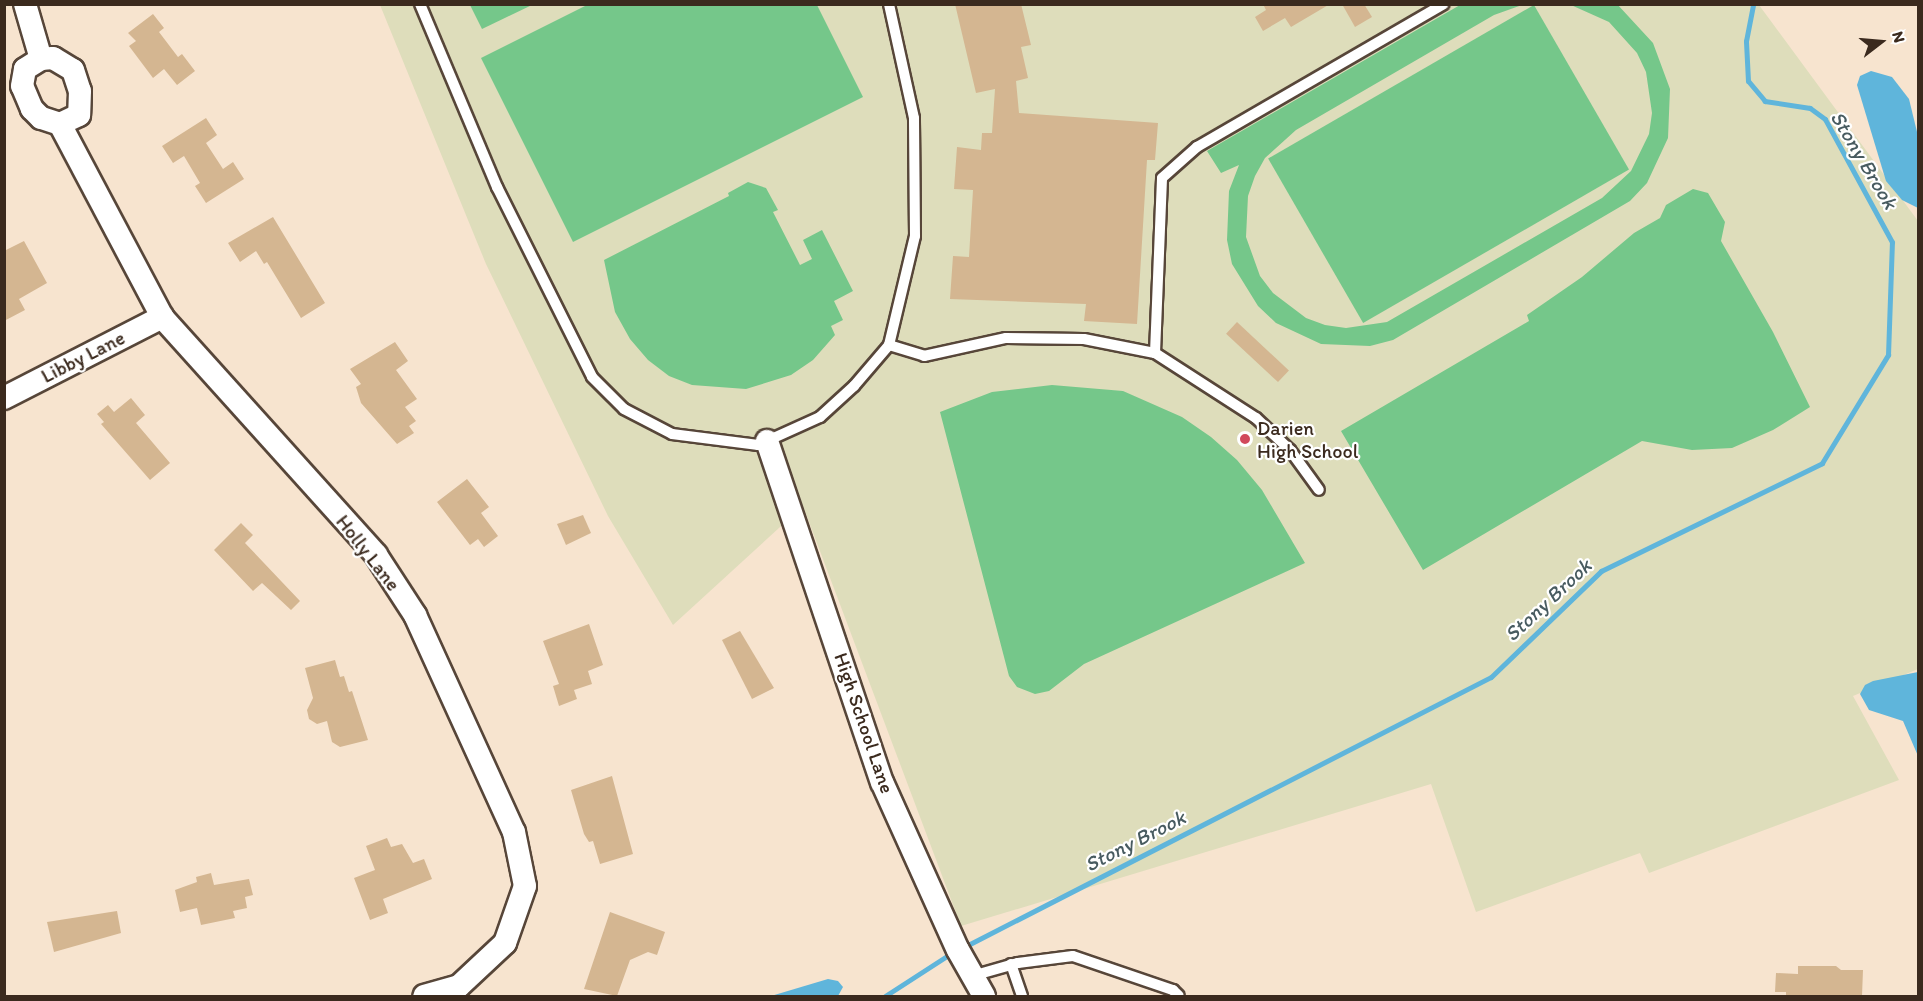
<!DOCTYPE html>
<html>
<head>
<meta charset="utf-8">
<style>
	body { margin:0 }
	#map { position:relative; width:1923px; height:1001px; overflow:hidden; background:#f7e4cf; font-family:Itim,sans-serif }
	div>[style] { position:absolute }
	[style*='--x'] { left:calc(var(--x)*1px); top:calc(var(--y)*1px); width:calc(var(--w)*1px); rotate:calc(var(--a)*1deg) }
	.built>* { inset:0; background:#deddbb }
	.green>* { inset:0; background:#75c78a; transform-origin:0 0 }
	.water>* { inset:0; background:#5fb5db }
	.stream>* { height:5px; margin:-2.5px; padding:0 2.5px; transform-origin:2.5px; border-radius:2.5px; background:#5fb5db }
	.building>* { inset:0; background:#d4b691; transform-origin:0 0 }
	.roads { filter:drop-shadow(2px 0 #574639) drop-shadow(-2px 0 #574639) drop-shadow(0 2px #574639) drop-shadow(0 -2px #574639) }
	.service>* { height:10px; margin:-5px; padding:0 5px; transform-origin:5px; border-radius:5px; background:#fff }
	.minor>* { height:22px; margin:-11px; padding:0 11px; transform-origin:11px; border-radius:11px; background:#fff }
	.dots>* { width:16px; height:16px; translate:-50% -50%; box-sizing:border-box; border:3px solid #fff; border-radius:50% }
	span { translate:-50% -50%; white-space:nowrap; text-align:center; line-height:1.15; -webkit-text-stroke:4.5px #fff; paint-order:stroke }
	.street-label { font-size:20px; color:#3b2a1e }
	.poi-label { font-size:20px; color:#3b2a1e }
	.left { translate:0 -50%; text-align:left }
	.water-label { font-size:21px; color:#485b60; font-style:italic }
	.frame { position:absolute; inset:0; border:6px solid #3b2a1e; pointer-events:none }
	.north { position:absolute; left:1851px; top:12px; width:60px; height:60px; -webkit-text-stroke:4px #fff; paint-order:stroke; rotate:74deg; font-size:16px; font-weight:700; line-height:24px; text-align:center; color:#3b2a1e }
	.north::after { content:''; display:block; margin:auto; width:21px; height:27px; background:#3b2a1e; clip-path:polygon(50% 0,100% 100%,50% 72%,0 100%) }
</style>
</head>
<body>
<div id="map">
	<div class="built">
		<div style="clip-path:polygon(380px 5px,1759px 5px,1918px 221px,1918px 669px,1853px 696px,1899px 780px,1649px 873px,1640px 853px,1476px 912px,1431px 784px,961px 926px,803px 506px,673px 625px,608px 516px,486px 264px)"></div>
	</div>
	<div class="green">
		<div style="clip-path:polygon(589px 4px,817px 5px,863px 97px,573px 242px,481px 58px)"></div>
		<div style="clip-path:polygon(1617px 4px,1653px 43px,1670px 89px,1668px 138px,1647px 183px,1630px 201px,1393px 340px,1370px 346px,1321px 344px,1276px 323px,1258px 306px,1232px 264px,1227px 240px,1229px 191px,1239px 165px,1221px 173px,1207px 151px,1460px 5px,1522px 5px,1494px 15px,1296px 130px,1265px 158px,1255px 176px,1248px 196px,1246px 237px,1260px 276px,1273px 293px,1306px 318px,1325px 325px,1346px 328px,1387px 322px,1602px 198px,1631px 171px,1649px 134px,1652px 113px,1646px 72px,1637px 53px,1609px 22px,1571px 5px)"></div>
		<div style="clip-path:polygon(470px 5px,532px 5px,482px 29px)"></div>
		<div style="left:1534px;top:5px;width:190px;height:307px;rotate:60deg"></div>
		<div style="clip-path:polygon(748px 182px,766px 188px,778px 210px,773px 212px,800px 265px,812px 259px,803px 240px,822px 230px,853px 291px,834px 301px,843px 320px,831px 326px,835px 335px,813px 360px,791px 375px,746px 389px,692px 385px,669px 376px,648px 360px,630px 339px,615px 312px,604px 260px,729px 196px,728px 193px)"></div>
		<div style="clip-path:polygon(1693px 189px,1708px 193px,1725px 222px,1721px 241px,1773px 332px,1810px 407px,1773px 430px,1732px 448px,1692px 450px,1642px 441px,1423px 570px,1341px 431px,1529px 321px,1527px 315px,1582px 277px,1634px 233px,1660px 218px,1666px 205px)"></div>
		<div style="clip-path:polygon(1052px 385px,1123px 391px,1182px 417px,1211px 437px,1237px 460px,1262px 490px,1305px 563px,1084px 664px,1049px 691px,1035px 694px,1017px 687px,1009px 676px,940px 412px,992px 392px)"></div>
	</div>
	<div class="water">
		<div style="clip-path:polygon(1871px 71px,1892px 77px,1909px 99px,1918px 136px,1918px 208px,1902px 200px,1886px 181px,1857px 85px,1860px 76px)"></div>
		<div style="clip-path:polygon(1918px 672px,1918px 756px,1903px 721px,1869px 710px,1860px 694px,1865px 685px,1873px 681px)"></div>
		<div style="clip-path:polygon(828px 979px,838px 981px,843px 987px,838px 996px,771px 996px)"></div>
	</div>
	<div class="stream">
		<div style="--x:962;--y:948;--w:594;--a:-27.13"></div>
		<div style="--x:1491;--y:677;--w:153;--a:-43.9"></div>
		<div style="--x:1601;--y:571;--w:246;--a:-26"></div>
		<div style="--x:1822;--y:463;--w:127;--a:-58.6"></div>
		<div style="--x:1888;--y:355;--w:113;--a:-88"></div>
		<div style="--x:1892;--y:242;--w:140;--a:-118.6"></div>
		<div style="--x:1825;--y:119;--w:19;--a:-144"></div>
		<div style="--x:1810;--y:108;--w:46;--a:-171.2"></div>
		<div style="--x:1765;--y:101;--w:26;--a:-130"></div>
		<div style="--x:1748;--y:81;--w:40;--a:-92.9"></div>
		<div style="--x:1746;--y:41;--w:38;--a:-79"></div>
		<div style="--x:885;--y:996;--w:81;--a:-32.9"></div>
	</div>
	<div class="building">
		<div style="clip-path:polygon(955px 4px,1021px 4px,1031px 45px,1021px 47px,1028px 78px,1016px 81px,1019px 113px,1158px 123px,1155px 160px,1147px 160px,1137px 324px,1084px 321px,1086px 304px,950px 299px,953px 256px,969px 257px,973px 190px,954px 189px,957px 147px,981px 150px,982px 133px,992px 133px,995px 89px,976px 93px)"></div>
		<div style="clip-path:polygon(1263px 4px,1330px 4px,1291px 27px,1285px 18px,1263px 31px,1255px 17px,1266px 10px)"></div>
		<div style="clip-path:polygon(1342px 4px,1364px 4px,1372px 17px,1355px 27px)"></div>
		<div style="clip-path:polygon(153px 14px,164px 28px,159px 32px,178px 57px,182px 54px,195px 71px,177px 85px,164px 69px,153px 78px,129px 46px,136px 41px,128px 33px)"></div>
		<div style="clip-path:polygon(206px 118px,217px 135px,206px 143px,223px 169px,233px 162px,244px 179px,206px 203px,195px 186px,200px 183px,184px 156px,173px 163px,162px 146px)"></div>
		<div style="clip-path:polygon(273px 217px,325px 303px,301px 318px,267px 262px,264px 264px,256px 251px,240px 262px,228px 243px)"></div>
		<div style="clip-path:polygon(24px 241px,47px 283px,19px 299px,25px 310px,4px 321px,4px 251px)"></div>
		<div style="left:1237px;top:322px;width:71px;height:16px;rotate:43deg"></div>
		<div style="clip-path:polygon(395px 342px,408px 361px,396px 370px,417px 399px,405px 407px,416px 421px,409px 426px,414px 433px,397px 444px,361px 403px,356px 387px,361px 384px,350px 369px)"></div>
		<div style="clip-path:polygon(131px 398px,145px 415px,136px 423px,170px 463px,150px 480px,101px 424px,104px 422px,97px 414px,108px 405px,114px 412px)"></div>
		<div style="clip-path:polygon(467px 479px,489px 507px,481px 513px,498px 536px,484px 547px,478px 539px,470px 545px,437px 502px)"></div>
		<div style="clip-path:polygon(583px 515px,591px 533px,566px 545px,557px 524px)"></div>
		<div style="clip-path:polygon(241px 523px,253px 535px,245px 543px,300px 601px,291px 610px,262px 583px,253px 591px,214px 550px)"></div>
		<div style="clip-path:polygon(589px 624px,603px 665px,588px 671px,592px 684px,574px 690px,577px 699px,559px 706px,553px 686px,559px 684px,543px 641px)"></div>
		<div style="clip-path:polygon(740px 631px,774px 688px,752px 699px,722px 640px)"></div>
		<div style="clip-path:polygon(335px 660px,340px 677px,344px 676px,349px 692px,352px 691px,368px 740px,340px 747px,332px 742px,327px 721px,317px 724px,309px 719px,307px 710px,313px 698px,305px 668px)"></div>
		<div style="clip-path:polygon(612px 776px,633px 854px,600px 864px,593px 841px,589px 842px,584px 834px,571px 790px)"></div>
		<div style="clip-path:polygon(387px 838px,391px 847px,402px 844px,413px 863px,424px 859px,432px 879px,383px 899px,388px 913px,370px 920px,354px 878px,375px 870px,366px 846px)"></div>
		<div style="clip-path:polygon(211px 873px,214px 885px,249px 879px,253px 895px,245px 897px,247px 908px,233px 911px,235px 918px,201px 925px,197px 908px,180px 912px,175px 890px,197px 882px,196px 877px)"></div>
		<div style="clip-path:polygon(117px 911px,121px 933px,54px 952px,47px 922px)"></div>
		<div style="clip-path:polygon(610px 912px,665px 932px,657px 955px,648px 952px,630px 960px,617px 996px,584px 989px)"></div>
		<div style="clip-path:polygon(1798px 966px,1836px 966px,1841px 970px,1863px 970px,1862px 996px,1786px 996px,1786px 992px,1775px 992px,1776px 973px,1798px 974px)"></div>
	</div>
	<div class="roads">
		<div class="service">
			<div style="--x:420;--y:4;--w:199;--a:67.2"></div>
			<div style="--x:497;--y:187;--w:212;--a:63.4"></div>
			<div style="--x:592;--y:377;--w:45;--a:45"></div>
			<div style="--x:624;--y:409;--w:54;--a:27.5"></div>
			<div style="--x:672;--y:434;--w:87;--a:7.3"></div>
			<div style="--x:758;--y:445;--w:68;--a:-24.3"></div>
			<div style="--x:820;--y:417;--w:46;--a:-42.4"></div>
			<div style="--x:854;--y:386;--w:54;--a:-49.5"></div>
			<div style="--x:889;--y:345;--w:112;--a:-76.6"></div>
			<div style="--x:915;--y:236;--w:118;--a:-90.5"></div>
			<div style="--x:914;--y:118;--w:117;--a:-102.4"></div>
			<div style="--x:889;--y:345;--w:37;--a:17"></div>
			<div style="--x:924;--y:356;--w:84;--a:-12.4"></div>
			<div style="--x:1006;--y:338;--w:78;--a:0.7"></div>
			<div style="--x:1084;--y:339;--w:72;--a:11.2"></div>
			<div style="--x:1155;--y:353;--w:120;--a:32.8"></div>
			<div style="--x:1256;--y:418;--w:47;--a:43.3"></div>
			<div style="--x:1290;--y:450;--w:49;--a:54.1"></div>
			<div style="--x:1155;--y:353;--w:175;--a:-87.7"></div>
			<div style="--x:1162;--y:178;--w:47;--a:-41.5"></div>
			<div style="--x:1197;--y:147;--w:285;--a:-30.1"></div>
			<div style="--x:1011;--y:964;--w:34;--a:71"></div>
			<div style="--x:972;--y:976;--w:48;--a:-15.8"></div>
			<div style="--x:1018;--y:963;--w:55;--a:-7.3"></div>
			<div style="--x:1073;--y:956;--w:106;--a:18.8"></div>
			<div style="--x:1173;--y:990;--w:8;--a:45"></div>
		</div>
		<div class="minor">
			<div style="--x:25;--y:4;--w:57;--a:73.8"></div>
			<div style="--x:53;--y:58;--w:23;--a:31"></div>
			<div style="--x:73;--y:70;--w:22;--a:72"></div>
			<div style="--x:80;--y:91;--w:24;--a:92"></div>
			<div style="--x:79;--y:115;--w:21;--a:155"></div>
			<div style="--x:60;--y:124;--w:20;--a:-162"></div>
			<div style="--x:41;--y:118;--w:13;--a:-135"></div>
			<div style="--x:32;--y:109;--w:25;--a:-113"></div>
			<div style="--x:22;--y:86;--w:17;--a:-80"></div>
			<div style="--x:25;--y:69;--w:19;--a:-32"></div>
			<div style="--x:41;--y:59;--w:12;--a:-5"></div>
			<div style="--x:60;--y:124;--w:218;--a:62.1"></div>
			<div style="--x:162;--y:317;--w:320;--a:48"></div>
			<div style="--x:376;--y:555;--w:72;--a:57"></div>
			<div style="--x:415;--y:615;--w:239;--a:65.5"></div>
			<div style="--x:514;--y:832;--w:55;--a:78.5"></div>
			<div style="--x:525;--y:886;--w:60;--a:109.3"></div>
			<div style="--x:505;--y:943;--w:63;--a:136.9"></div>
			<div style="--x:459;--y:986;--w:36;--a:164"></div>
			<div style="--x:4;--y:398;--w:178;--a:-27.1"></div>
			<div style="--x:767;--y:441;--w:360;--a:71.4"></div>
			<div style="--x:882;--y:782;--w:184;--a:65.7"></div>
			<div style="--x:958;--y:950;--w:53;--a:60.5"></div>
		</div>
	</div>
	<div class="dots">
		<div style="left:1245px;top:439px;background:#d1495b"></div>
	</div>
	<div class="street-label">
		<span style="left:83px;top:357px;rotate:-27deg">Libby Lane</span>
		<span style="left:368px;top:553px;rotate:52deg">Holly Lane</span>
		<span style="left:864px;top:723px;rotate:71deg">High School Lane</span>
	</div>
	<div class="poi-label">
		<span class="left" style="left:1257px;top:440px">Darien<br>High School</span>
	</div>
	<div class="water-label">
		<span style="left:1864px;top:160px;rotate:59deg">Stony Brook</span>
		<span style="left:1548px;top:600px;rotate:-43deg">Stony Brook</span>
		<span style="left:1135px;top:841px;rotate:-27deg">Stony Brook</span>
	</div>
	<div class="frame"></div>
	<div class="north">N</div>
</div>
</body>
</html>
